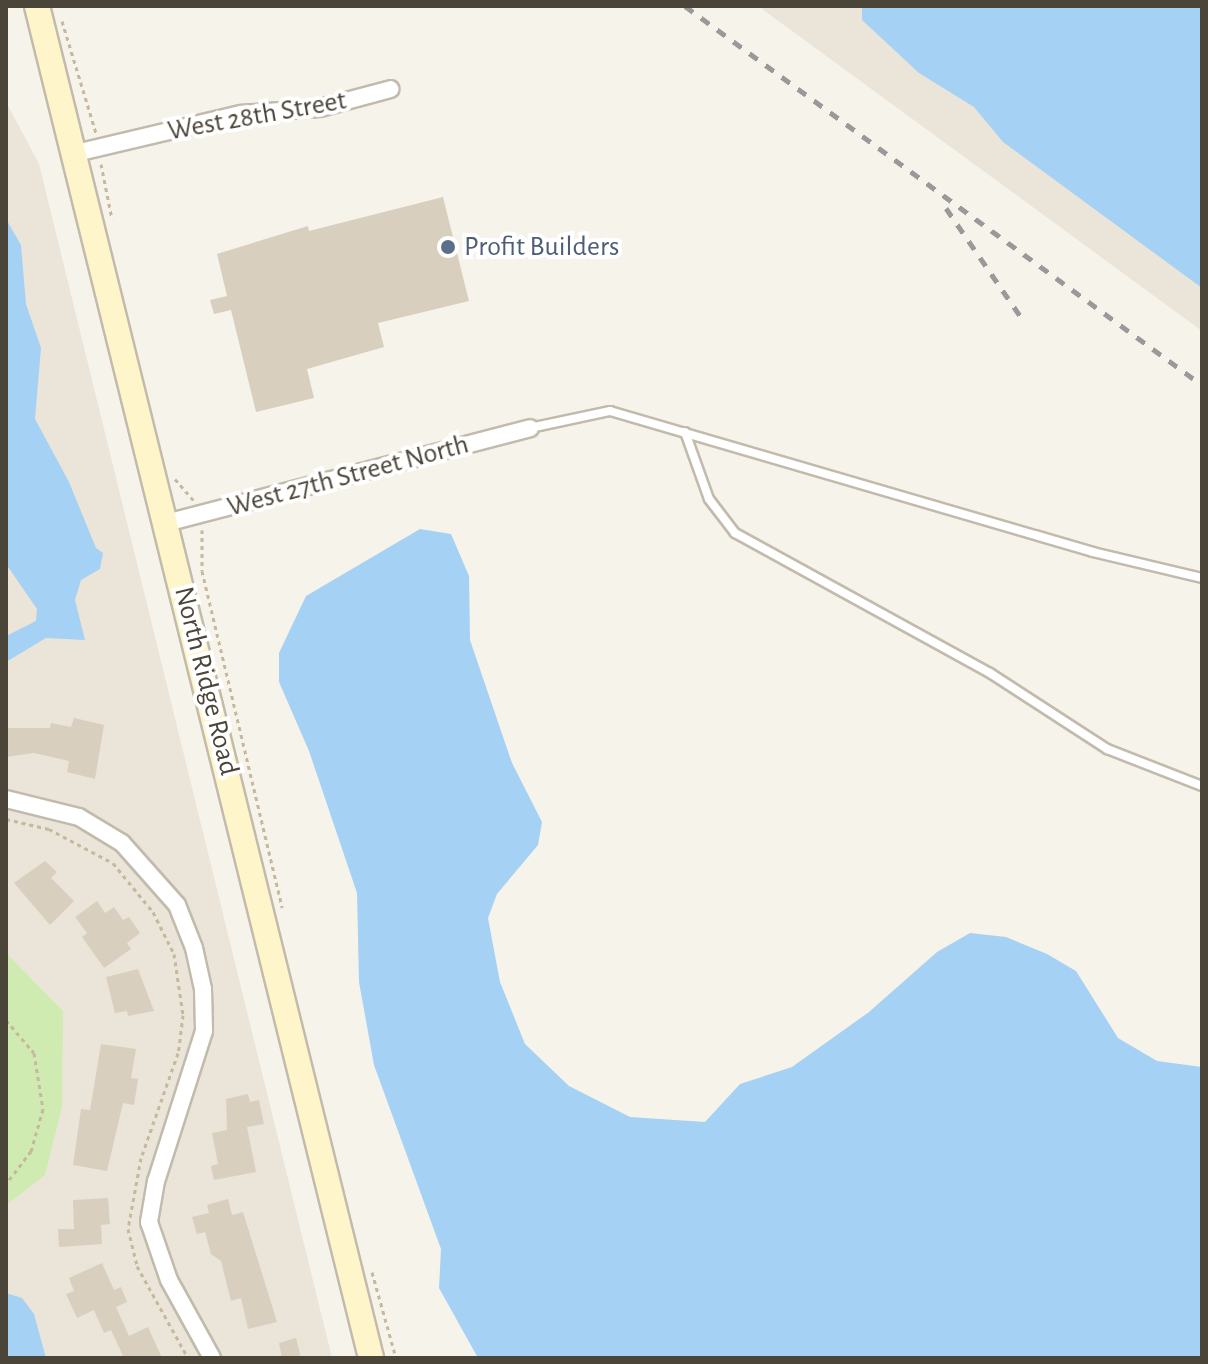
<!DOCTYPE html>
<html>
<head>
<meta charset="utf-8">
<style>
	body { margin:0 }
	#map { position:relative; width:1208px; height:1364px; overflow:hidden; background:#f6f3ea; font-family:"Alegreya Sans",sans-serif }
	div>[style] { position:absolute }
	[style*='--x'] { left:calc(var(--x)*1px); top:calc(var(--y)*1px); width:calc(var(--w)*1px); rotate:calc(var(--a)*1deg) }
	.residential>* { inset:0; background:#eae5d8 }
	.green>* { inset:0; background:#cfebb2 }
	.water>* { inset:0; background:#a5d1f4 }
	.building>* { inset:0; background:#d8cfbf }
	.path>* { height:3px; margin-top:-1.5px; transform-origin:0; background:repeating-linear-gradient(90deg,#c5b89d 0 4px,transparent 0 8px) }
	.roads { filter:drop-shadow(2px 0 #c2bbac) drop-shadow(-2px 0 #c2bbac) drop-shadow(0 2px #c2bbac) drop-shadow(0 -2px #c2bbac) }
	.service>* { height:8px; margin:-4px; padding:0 4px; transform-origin:4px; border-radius:4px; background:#fff }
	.minor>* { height:16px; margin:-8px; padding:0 8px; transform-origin:8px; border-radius:8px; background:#fff }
	.secondary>* { height:24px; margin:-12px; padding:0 12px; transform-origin:12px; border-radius:12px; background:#fff5cb }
	.rail>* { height:5px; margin-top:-2.5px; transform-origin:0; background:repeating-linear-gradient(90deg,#999 0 10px,transparent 0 20px) }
	.dots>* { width:22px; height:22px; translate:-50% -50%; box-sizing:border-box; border:4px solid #fff; border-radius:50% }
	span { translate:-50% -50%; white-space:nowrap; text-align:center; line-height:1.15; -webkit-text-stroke:8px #fff; paint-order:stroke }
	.street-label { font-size:28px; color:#4b4438 }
	.service-label { font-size:28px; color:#4e5e75 }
	.left { translate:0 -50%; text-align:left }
	.frame { position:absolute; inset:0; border:8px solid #4b4438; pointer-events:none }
</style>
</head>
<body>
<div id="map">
	<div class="residential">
		<div style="clip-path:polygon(758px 6px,1202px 6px,1202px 331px)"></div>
		<div style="clip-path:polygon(6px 102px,39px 164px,332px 1358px,6px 1358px)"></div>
	</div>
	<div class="green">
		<div style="clip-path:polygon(6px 953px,63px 1011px,62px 1107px,45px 1175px,6px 1205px)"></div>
	</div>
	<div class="water">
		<div style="clip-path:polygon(862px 6px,1202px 6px,1202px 288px,1003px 142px,974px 107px,919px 73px,862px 20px)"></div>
		<div style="clip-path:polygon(6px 219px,21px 245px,26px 304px,41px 348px,35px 419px,69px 482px,96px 548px,103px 553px,100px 569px,81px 580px,75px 600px,85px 640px,46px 638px,6px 662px,6px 636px,36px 621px,37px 609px,6px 564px)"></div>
		<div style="clip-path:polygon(420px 529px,451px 534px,469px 576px,470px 640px,512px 763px,542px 822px,538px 845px,497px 894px,488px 918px,500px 982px,525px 1044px,569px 1086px,630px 1117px,705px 1122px,740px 1084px,792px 1067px,869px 1012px,937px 952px,970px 933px,1006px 937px,1047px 954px,1076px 971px,1118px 1038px,1157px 1061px,1202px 1067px,1202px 1358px,478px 1358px,439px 1288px,441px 1249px,374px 1065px,359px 982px,357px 893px,309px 751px,279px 682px,279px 653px,306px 596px)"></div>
		<div style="clip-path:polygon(6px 1293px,22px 1298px,34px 1314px,46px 1358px,6px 1358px)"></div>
	</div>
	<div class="building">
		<div style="clip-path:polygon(443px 197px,469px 301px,378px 323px,384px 347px,307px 369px,314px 398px,256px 412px,231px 310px,214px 314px,210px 300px,227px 296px,217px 254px,308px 226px,309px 231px)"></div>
		<div style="clip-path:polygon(74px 718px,104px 725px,95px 779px,67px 772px,69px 761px,34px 753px,6px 757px,6px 728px,50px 728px,51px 723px,71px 727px)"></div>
		<div style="clip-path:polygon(45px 861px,57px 872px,51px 878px,74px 901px,50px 925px,14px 883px)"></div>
		<div style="clip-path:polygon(97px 901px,105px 913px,114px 907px,123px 920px,129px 917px,140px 933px,127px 943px,131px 949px,104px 968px,82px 937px,87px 933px,75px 917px)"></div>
		<div style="clip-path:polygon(138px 969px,154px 1011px,128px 1016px,127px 1011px,115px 1013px,106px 977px)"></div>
		<div style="clip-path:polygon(101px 1044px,136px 1049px,131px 1078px,138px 1079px,134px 1105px,123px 1103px,107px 1171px,73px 1165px,81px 1109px,90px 1110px)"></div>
		<div style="clip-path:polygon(248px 1094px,250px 1102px,259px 1100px,264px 1124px,247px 1127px,256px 1172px,214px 1180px,211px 1166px,218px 1164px,212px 1133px,227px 1130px,226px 1099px)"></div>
		<div style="clip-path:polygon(108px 1198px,110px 1224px,101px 1225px,102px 1244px,59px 1247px,58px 1229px,74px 1229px,73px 1200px)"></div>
		<div style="clip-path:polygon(228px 1199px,232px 1215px,243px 1212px,277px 1322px,248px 1329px,241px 1298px,231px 1301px,221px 1261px,211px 1254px,205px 1232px,197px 1234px,192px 1217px,209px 1213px,207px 1205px)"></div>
		<div style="clip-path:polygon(102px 1263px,114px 1290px,121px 1287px,127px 1302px,116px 1307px,129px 1336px,148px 1327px,162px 1358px,124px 1358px,111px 1330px,104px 1333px,94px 1310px,77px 1318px,66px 1294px,74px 1291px,69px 1278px)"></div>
		<div style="clip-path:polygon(296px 1338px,301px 1358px,282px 1358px,279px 1343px)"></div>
	</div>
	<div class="path">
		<div style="--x:62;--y:21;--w:117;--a:73.1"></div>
		<div style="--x:101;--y:164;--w:56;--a:78.7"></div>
		<div style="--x:175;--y:479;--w:28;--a:49"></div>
		<div style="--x:202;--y:530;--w:41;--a:90"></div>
		<div style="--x:202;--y:571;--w:346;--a:76.6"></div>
		<div style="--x:6;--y:819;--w:44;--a:13.1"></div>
		<div style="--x:49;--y:829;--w:72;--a:28"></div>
		<div style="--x:113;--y:863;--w:63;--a:50.8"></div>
		<div style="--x:153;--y:912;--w:47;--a:63.4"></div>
		<div style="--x:174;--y:954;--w:62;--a:81.6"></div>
		<div style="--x:183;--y:1015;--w:38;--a:97"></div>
		<div style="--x:178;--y:1053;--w:111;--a:109.4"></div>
		<div style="--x:141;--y:1158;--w:72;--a:100.4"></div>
		<div style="--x:128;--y:1229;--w:38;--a:76"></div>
		<div style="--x:137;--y:1266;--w:105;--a:61"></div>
		<div style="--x:6;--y:1020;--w:43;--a:49.7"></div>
		<div style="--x:34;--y:1053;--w:57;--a:80.9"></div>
		<div style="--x:43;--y:1109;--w:44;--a:105.9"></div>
		<div style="--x:31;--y:1151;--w:41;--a:127.1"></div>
		<div style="--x:372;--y:1272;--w:89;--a:74.4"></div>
	</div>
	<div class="roads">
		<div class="service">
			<div style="--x:530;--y:428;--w:82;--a:-12"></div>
			<div style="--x:610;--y:411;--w:503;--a:16.27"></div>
			<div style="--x:1093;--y:552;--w:112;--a:13.4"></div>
			<div style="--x:685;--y:432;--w:71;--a:70.3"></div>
			<div style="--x:709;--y:499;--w:43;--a:52.6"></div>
			<div style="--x:735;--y:533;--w:291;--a:28.8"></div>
			<div style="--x:990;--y:673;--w:140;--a:33"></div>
			<div style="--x:1107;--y:749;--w:102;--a:21.3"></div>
		</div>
		<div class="minor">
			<div style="--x:76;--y:153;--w:170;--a:-13.3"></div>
			<div style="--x:241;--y:114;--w:79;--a:-4.3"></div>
			<div style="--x:320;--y:108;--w:73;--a:-15"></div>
			<div style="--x:166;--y:523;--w:376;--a:-14.6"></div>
			<div style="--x:6;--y:799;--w:75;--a:13.9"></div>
			<div style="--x:79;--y:817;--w:50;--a:31.2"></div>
			<div style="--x:122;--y:843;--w:83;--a:48.4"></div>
			<div style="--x:177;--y:905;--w:46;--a:68.4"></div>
			<div style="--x:194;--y:948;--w:42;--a:77.6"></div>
			<div style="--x:203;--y:989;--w:42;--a:88.6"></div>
			<div style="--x:204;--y:1031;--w:157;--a:107.7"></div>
			<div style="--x:156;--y:1181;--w:42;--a:99.7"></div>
			<div style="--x:149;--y:1222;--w:61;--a:71"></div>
			<div style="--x:169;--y:1280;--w:89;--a:61.1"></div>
		</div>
		<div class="secondary">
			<div style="--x:37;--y:6;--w:1393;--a:76.12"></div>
		</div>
	</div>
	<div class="rail">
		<div style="--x:685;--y:6;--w:641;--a:36.24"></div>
		<div style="--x:946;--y:208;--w:132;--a:55.5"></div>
	</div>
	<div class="dots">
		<div style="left:448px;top:247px;background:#5c6f8a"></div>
	</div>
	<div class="street-label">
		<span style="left:257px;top:116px;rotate:-10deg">West 28th Street</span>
		<span style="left:348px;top:476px;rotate:-15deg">West 27th Street North</span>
		<span style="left:206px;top:681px;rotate:76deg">North Ridge Road</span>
	</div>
	<div class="service-label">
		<span class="left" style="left:464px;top:247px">Profit Builders</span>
	</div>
	<div class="frame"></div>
</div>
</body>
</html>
